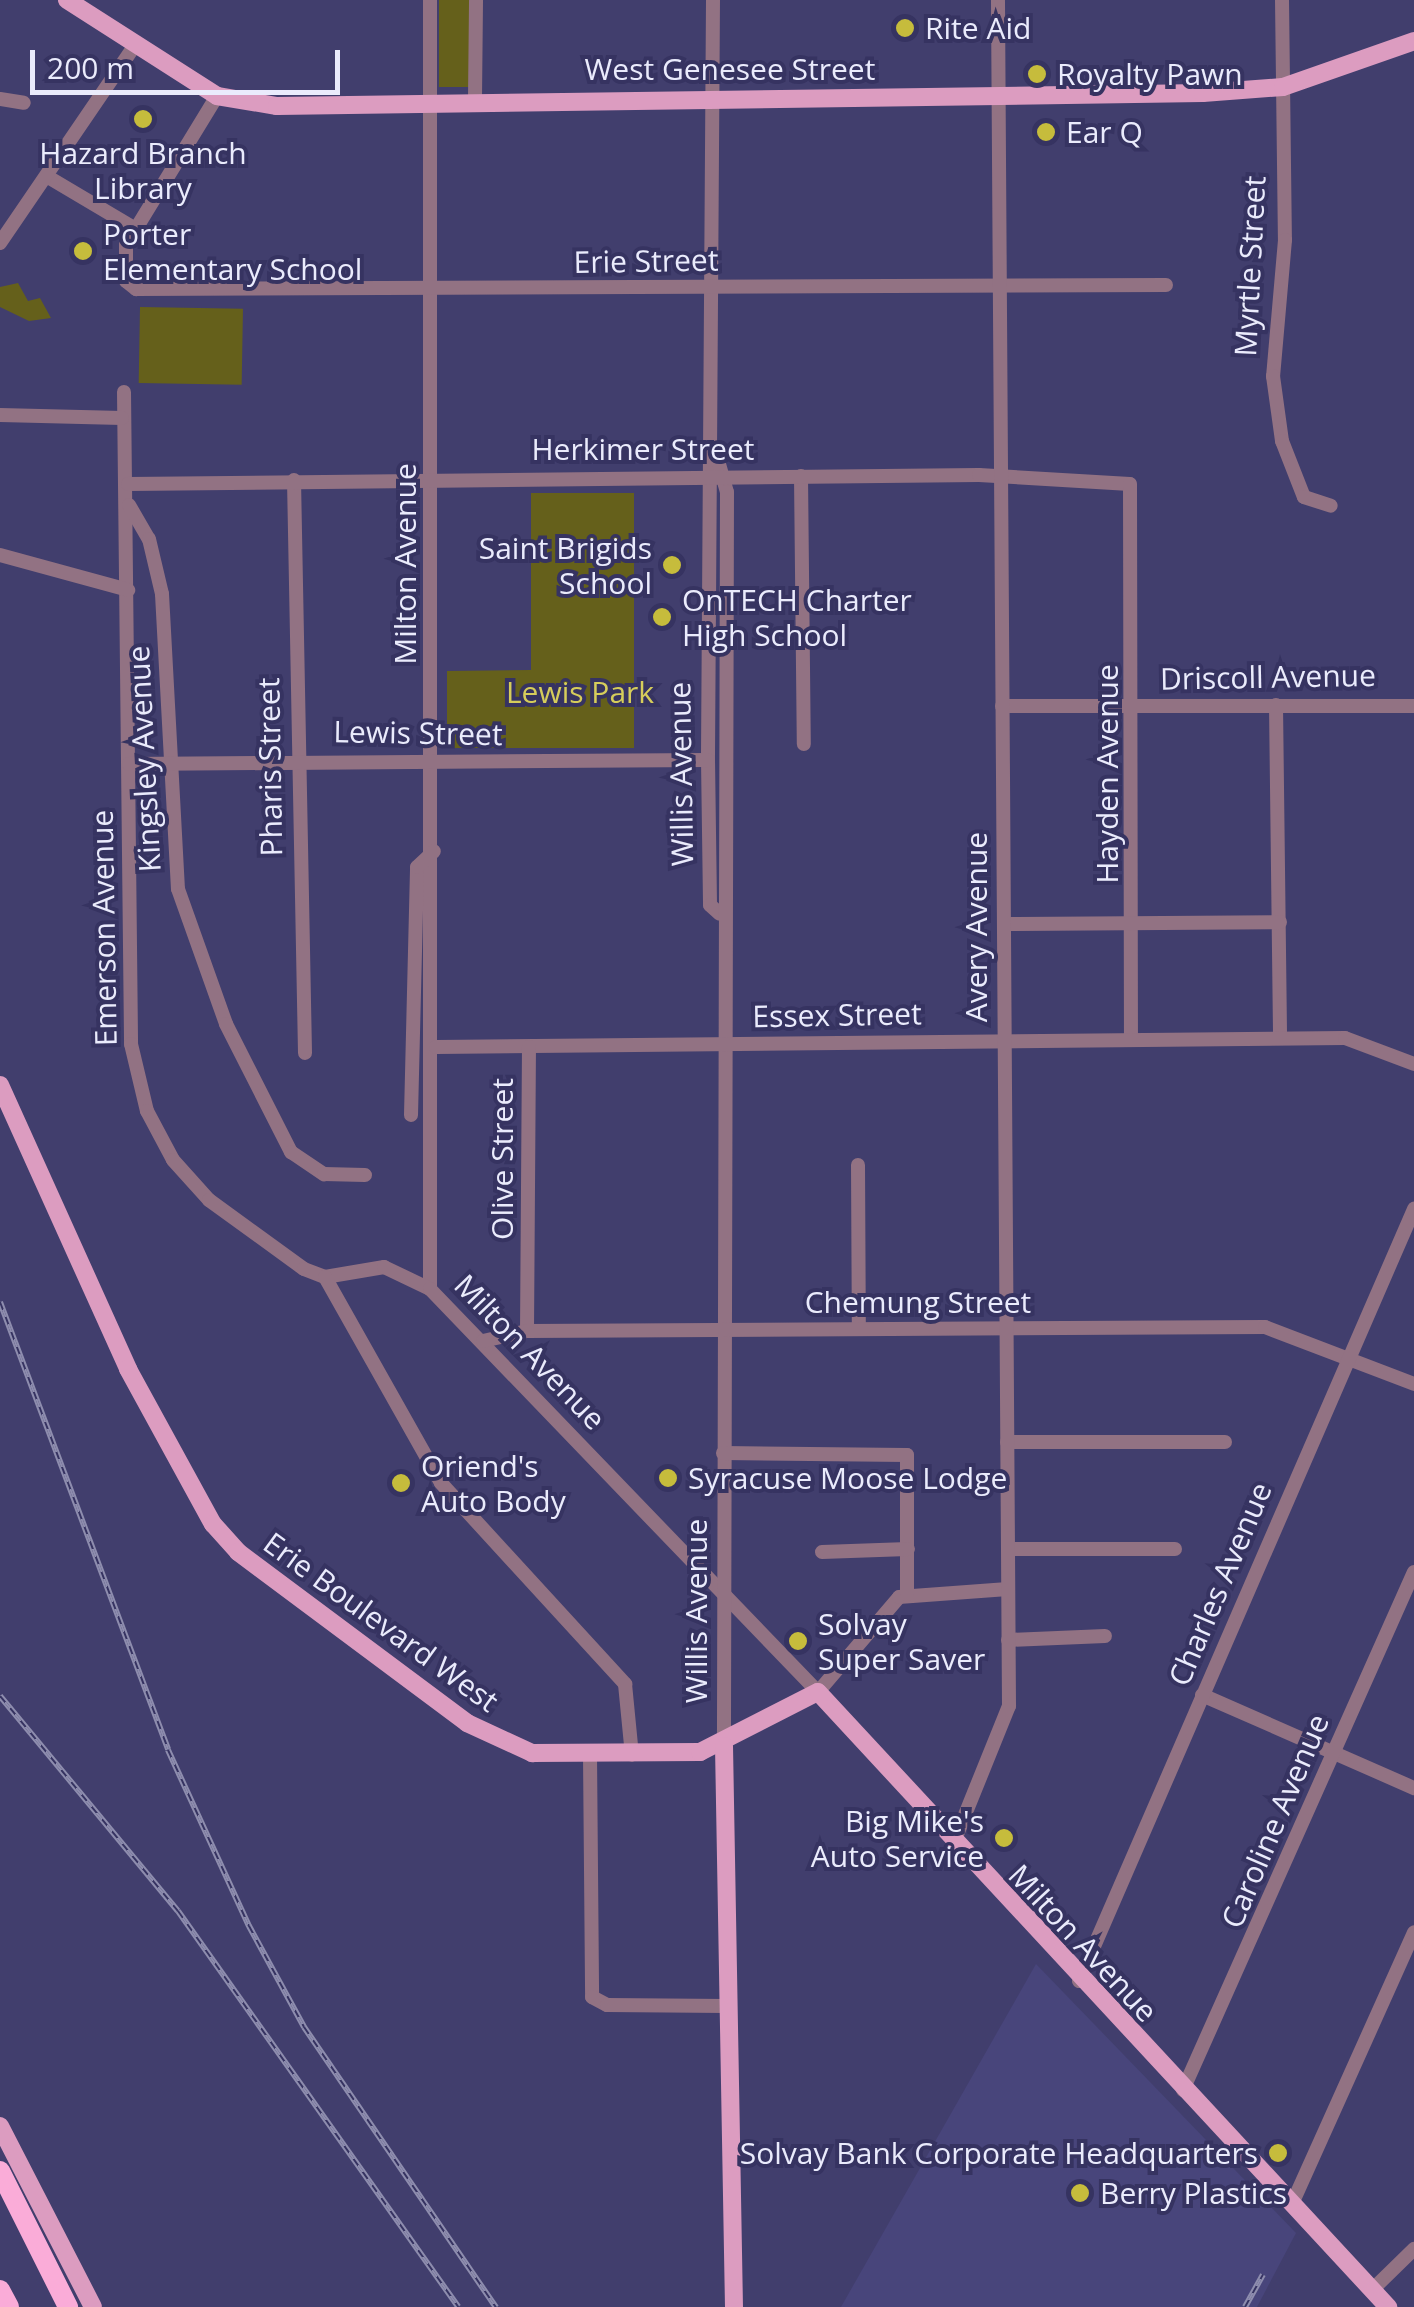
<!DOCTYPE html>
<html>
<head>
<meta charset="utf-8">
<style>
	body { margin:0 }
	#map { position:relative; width:1414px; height:2307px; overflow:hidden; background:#413e6d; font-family:"Open Sans",sans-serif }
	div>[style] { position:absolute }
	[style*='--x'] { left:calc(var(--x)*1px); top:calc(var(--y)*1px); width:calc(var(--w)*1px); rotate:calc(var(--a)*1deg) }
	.built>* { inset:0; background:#48457b }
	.green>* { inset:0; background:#65601b; transform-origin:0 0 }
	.minor>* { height:14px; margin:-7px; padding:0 7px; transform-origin:7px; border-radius:7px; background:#927283 }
	.major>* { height:18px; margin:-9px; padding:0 9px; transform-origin:9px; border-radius:9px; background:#dc9cc0 }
	.highway>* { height:20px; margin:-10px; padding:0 10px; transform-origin:10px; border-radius:10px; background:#faacd8 }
	.rail>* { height:6px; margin-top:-3px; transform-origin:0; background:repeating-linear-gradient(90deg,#363361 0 8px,#8e8dae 0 16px); box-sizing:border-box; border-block:2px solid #8e8dae }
	.dots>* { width:28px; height:28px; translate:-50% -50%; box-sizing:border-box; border:5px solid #363361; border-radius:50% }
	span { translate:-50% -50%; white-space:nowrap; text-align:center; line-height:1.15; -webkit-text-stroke:8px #363361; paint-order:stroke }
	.poi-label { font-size:30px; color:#eaebfc }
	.left { translate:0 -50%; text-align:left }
	.right { translate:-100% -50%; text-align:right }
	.street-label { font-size:30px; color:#eaebfc }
	.park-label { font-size:30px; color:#d6cd5b }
	.scale { position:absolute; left:30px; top:50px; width:310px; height:45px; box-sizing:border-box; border:5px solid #eaebfc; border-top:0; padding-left:12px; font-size:30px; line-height:35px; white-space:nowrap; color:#eaebfc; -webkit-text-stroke:8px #363361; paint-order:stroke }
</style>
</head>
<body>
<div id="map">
	<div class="built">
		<div style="clip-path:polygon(1036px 1964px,1296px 2233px,1257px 2307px,841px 2307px)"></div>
	</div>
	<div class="green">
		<div style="left:439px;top:0;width:31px;height:87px"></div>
		<div style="clip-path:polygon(18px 283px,28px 301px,40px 298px,51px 318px,29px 321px,0 307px,0 287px)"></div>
		<div style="left:140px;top:307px;width:103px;height:76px;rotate:1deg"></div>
		<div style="clip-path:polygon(531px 493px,634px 493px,634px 748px,447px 748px,447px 671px,531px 670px)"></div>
	</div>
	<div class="minor">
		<div style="--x:430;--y:0;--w:1289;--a:90"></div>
		<div style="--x:713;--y:0;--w:760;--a:90.38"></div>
		<div style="--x:708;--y:760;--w:145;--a:89.2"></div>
		<div style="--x:710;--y:905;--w:13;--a:42"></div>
		<div style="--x:1282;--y:0;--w:240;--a:89.3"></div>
		<div style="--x:1285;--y:240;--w:137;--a:95"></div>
		<div style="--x:1273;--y:376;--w:66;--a:82.1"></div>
		<div style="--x:1282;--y:441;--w:60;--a:68.6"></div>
		<div style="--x:1304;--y:497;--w:28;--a:18"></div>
		<div style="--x:217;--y:96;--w:175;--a:121.4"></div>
		<div style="--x:126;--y:245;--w:36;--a:90"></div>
		<div style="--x:126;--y:281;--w:13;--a:39"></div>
		<div style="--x:136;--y:289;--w:1030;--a:-0.22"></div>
		<div style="--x:475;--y:98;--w:98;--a:-89.4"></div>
		<div style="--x:0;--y:99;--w:24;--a:9"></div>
		<div style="--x:48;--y:177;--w:100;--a:30.7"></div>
		<div style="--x:0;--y:243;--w:240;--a:-55.7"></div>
		<div style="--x:124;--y:392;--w:652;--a:89.38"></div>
		<div style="--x:131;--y:1044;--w:69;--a:76.6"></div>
		<div style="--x:147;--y:1111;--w:55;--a:62"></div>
		<div style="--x:173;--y:1160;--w:54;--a:48"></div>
		<div style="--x:209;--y:1200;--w:117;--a:36"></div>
		<div style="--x:304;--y:1269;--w:22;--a:21"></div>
		<div style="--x:325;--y:1277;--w:60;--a:-9.6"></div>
		<div style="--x:384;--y:1267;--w:51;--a:25.6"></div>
		<div style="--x:430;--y:1289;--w:559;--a:46.09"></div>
		<div style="--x:818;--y:1692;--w:125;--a:-49.5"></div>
		<div style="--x:899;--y:1597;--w:109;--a:-4.2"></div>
		<div style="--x:0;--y:415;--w:122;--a:1.4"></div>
		<div style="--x:715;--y:450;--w:44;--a:74.1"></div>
		<div style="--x:727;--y:492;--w:1254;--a:90.14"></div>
		<div style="--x:801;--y:476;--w:268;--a:89.4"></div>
		<div style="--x:294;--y:480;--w:573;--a:88.9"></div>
		<div style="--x:128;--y:484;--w:851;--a:-0.61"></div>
		<div style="--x:979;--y:475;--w:151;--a:3.4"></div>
		<div style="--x:1130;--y:484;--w:555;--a:89.9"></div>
		<div style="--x:129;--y:505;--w:39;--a:60"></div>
		<div style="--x:149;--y:539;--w:57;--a:76.7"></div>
		<div style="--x:162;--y:594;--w:295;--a:86.9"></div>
		<div style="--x:178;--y:889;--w:143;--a:70.4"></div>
		<div style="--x:226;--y:1024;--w:144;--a:63.1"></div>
		<div style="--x:291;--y:1152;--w:40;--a:34"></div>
		<div style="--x:324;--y:1174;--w:41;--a:1.4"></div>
		<div style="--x:0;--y:555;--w:133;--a:15.3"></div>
		<div style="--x:1276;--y:705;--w:333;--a:89.3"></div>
		<div style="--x:1002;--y:706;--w:412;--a:0"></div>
		<div style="--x:129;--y:764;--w:579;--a:-0.4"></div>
		<div style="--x:1004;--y:924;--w:276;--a:-0.4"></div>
		<div style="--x:436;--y:1047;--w:909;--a:-0.57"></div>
		<div style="--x:1345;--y:1038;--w:74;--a:20.6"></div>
		<div style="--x:411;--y:1115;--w:248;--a:-88.6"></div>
		<div style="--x:417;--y:867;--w:23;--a:-43"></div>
		<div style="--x:858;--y:1165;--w:164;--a:89.7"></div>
		<div style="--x:325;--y:1277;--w:236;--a:60.6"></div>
		<div style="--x:441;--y:1483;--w:273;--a:47.5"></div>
		<div style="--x:625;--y:1684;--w:71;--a:84.4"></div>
		<div style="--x:527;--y:1331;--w:284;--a:-89.6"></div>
		<div style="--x:483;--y:1341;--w:45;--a:-12.8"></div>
		<div style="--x:527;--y:1331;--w:738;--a:-0.31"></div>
		<div style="--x:1265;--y:1327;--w:160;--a:20.9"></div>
		<div style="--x:1007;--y:1442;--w:218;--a:0"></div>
		<div style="--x:723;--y:1453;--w:184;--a:0.6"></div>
		<div style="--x:907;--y:1455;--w:139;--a:90"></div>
		<div style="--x:1008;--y:1549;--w:167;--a:0"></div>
		<div style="--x:822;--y:1552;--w:86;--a:-2"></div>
		<div style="--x:1008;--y:1640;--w:97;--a:-2.4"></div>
		<div style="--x:1202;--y:1695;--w:232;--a:23.7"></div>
		<div style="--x:590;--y:1755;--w:242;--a:89.5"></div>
		<div style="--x:592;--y:1997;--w:17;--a:28"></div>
		<div style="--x:607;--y:2005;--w:119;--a:0.5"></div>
		<div style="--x:954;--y:1842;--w:147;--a:-68"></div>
		<div style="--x:1009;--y:1706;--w:1706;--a:-90.37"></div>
		<div style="--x:1079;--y:1981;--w:842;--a:-66.54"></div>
		<div style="--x:1183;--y:2090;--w:567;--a:-65.97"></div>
		<div style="--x:1292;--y:2204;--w:298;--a:-65.8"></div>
		<div style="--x:1372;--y:2290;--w:59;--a:-44.3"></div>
	</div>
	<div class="major">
		<div style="--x:67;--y:0;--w:178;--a:32.6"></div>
		<div style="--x:217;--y:96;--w:61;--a:9.5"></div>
		<div style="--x:277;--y:106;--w:926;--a:-0.8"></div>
		<div style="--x:1203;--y:93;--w:80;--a:-4.3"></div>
		<div style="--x:1283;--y:87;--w:139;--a:-19.3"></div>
		<div style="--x:0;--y:1085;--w:312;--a:65.7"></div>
		<div style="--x:128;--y:1369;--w:177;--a:61.3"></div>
		<div style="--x:213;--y:1524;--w:38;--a:48"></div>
		<div style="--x:238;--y:1552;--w:286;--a:36.7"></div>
		<div style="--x:467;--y:1723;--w:72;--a:24.8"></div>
		<div style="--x:532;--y:1753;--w:168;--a:-0.3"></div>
		<div style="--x:700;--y:1752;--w:132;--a:-27"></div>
		<div style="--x:818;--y:1692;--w:839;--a:47.17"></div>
		<div style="--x:724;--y:1746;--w:561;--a:88.98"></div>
		<div style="--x:0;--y:2126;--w:203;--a:62.8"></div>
	</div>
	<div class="highway">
		<div style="--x:0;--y:2171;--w:152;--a:63.4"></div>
		<div style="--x:0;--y:2290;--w:19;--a:62"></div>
	</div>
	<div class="rail">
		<div style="--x:0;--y:1302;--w:478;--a:69.4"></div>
		<div style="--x:168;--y:1750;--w:194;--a:65.3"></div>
		<div style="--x:249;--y:1926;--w:115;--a:61.4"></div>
		<div style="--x:304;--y:2027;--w:340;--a:55.6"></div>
		<div style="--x:0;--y:1696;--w:279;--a:50.4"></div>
		<div style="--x:178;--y:1911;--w:485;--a:54.7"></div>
		<div style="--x:1245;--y:2307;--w:37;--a:-61"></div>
	</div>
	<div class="dots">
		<div style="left:905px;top:28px;background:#c6bc3c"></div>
		<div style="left:1037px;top:74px;background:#c6bc3c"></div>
		<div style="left:143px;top:119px;background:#c6bc3c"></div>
		<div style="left:1046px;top:132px;background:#c6bc3c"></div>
		<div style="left:83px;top:251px;background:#c6bc3c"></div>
		<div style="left:672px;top:565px;background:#c6bc3c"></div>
		<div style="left:662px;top:617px;background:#c6bc3c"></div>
		<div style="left:668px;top:1478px;background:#c6bc3c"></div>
		<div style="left:401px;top:1483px;background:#c6bc3c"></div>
		<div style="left:798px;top:1641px;background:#c6bc3c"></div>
		<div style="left:1004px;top:1838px;background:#c6bc3c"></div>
		<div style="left:1278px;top:2153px;background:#c6bc3c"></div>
		<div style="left:1080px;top:2193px;background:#c6bc3c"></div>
	</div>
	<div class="poi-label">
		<span class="left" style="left:925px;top:28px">Rite Aid</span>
		<span class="left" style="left:1057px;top:74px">Royalty Pawn</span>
		<span class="left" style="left:1066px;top:132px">Ear Q</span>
		<span style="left:143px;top:170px">Hazard Branch<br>Library</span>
		<span class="left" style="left:103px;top:251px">Porter<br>Elementary School</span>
		<span class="right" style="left:652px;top:565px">Saint Brigids<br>School</span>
		<span class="left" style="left:682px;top:617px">OnTECH Charter<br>High School</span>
		<span class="left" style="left:421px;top:1483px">Oriend's<br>Auto Body</span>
		<span class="left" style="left:688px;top:1478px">Syracuse Moose Lodge</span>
		<span class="left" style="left:818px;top:1641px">Solvay<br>Super Saver</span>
		<span class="right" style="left:984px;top:1838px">Big Mike's<br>Auto Service</span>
		<span class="right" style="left:1258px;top:2153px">Solvay Bank Corporate Headquarters</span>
		<span class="left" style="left:1100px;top:2193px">Berry Plastics</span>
	</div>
	<div class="street-label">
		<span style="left:730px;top:69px">West Genesee Street</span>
		<span style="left:646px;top:261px;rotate:-1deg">Erie Street</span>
		<span style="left:1250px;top:266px;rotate:-87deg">Myrtle Street</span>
		<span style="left:643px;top:449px">Herkimer Street</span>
		<span style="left:405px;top:564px;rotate:-90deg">Milton Avenue</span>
		<span style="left:1268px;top:677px;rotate:-1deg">Driscoll Avenue</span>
		<span style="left:418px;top:733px;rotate:1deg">Lewis Street</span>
		<span style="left:144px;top:759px;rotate:-93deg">Kingsley Avenue</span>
		<span style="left:270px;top:767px;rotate:-91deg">Pharis Street</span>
		<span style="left:681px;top:774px;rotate:-91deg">Willis Avenue</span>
		<span style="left:1107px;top:774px;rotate:-90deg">Hayden Avenue</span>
		<span style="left:976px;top:927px;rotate:-90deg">Avery Avenue</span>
		<span style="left:104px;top:928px;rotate:-91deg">Emerson Avenue</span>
		<span style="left:837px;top:1015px;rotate:-1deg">Essex Street</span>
		<span style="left:502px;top:1159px;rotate:-90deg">Olive Street</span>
		<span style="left:918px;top:1302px">Chemung Street</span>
		<span style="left:530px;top:1352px;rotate:46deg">Milton Avenue</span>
		<span style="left:1220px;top:1584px;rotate:-67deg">Charles Avenue</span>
		<span style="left:696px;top:1611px;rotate:-90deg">Willis Avenue</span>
		<span style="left:381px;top:1622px;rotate:36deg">Erie Boulevard West</span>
		<span style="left:1275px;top:1821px;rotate:-67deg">Caroline Avenue</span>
		<span style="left:1083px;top:1943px;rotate:47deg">Milton Avenue</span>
	</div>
	<div class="park-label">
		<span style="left:580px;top:692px">Lewis Park</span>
	</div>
	<div class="scale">200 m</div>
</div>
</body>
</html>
